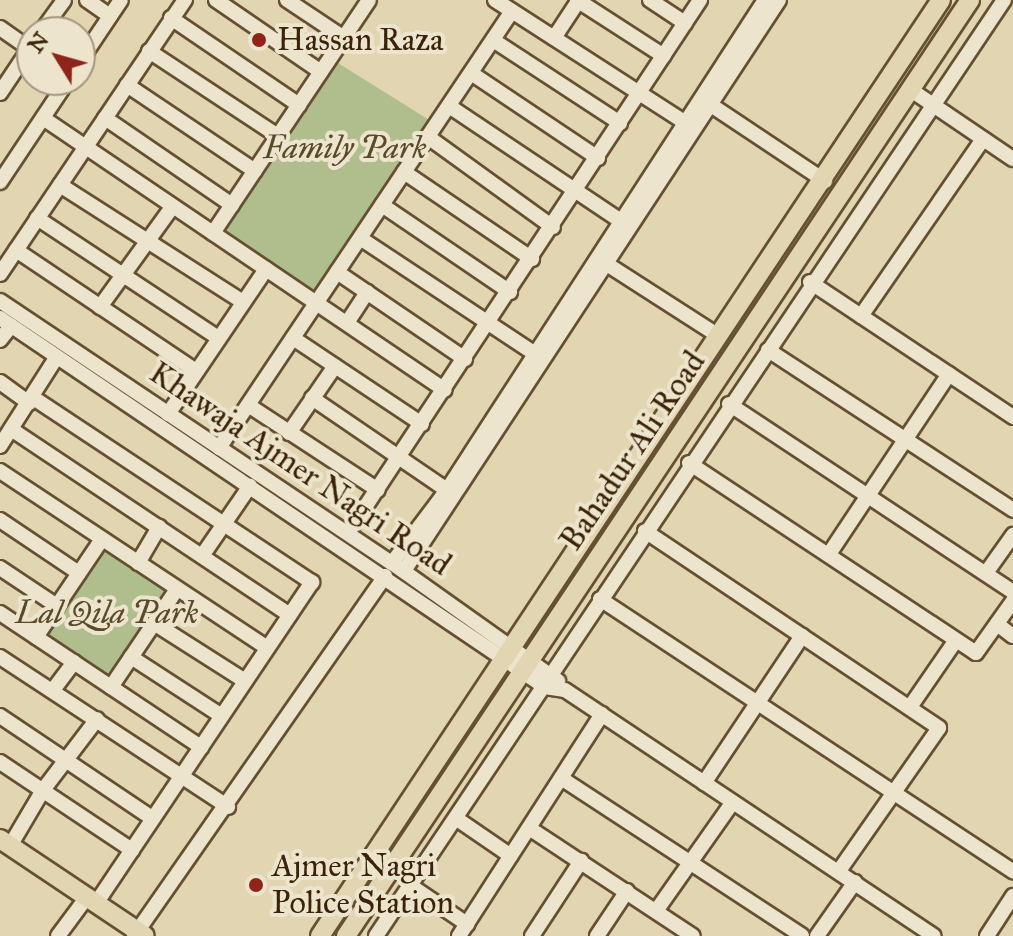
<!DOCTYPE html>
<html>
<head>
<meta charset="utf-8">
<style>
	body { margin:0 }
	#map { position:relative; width:1013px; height:936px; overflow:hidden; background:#e2d6b2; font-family:"IM FELL Great Primer",serif }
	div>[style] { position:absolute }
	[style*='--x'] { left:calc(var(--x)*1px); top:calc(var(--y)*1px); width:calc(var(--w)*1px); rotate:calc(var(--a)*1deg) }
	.green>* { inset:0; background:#b0be8e; transform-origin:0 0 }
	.roads { filter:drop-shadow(2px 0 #655032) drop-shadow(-2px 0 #655032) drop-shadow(0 2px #655032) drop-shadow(0 -2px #655032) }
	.minor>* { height:14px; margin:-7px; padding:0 7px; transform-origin:7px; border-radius:7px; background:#ece4cd }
	.major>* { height:18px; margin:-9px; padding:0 9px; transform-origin:9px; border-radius:9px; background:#e2d6b2 }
	.dots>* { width:22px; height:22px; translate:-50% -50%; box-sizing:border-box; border:4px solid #ece4cd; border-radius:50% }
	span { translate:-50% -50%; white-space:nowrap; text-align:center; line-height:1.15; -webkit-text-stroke:8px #ece4cd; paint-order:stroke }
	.poi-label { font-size:32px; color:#3b2308 }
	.left { translate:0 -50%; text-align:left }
	.park-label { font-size:32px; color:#584a2a; font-style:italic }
	.street-label { font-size:32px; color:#3b2308 }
	.north { position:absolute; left:16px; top:16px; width:80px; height:80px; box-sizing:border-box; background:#ece4cd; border:2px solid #a5977e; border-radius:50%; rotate:307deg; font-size:22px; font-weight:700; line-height:32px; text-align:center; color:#3b2308 }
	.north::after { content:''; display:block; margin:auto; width:28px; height:36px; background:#8f2418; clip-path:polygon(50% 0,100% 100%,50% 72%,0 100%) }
</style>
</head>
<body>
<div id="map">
	<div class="green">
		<div style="left:330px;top:58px;width:125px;height:211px;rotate:32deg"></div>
		<div style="left:102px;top:539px;width:90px;height:118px;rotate:34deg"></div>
	</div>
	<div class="roads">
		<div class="minor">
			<div style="--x:87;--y:0;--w:28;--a:35"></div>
			<div style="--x:216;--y:0;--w:127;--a:34.4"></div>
			<div style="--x:287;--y:0;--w:69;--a:33.7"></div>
			<div style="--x:495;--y:0;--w:224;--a:32.8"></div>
			<div style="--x:577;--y:0;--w:103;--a:32.8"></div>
			<div style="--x:650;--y:0;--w:42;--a:33.3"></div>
			<div style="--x:171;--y:18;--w:155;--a:34.2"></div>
			<div style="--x:0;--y:28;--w:39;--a:35"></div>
			<div style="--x:41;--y:32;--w:39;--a:-54"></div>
			<div style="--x:554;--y:38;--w:45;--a:-56.7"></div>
			<div style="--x:493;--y:40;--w:152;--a:33.2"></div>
			<div style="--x:149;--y:51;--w:154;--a:33.4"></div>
			<div style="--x:80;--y:61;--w:73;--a:-56.1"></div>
			<div style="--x:471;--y:73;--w:153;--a:33.8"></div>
			<div style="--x:127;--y:85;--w:154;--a:33.9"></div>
			<div style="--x:911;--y:90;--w:123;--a:34.1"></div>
			<div style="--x:0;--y:93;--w:58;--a:-56.3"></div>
			<div style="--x:702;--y:99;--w:148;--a:33.7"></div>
			<div style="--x:449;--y:106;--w:203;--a:33.8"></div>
			<div style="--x:43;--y:118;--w:485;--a:34.1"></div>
			<div style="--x:105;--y:118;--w:154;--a:34.4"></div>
			<div style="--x:428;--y:137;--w:154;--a:35.8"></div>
			<div style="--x:404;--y:172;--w:155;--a:34.2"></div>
			<div style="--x:0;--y:182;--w:123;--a:-56.3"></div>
			<div style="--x:60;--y:185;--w:217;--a:32.6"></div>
			<div style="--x:382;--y:205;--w:155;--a:34.2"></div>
			<div style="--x:37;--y:218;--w:217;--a:33.5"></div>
			<div style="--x:213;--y:233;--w:280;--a:-56.2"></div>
			<div style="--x:360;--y:238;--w:209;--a:33.5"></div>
			<div style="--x:16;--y:250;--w:217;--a:33.9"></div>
			<div style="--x:605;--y:263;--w:133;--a:32.7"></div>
			<div style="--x:337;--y:272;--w:155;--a:34.2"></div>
			<div style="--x:0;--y:274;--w:331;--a:-56"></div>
			<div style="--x:810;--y:282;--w:244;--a:33.6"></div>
			<div style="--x:0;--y:301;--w:471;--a:33.8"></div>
			<div style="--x:392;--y:563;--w:204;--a:35.4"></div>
			<div style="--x:100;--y:307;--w:123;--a:-54.2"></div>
			<div style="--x:861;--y:316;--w:215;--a:-55.4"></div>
			<div style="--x:0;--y:318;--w:658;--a:34.1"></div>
			<div style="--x:545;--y:687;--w:20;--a:9"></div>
			<div style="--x:565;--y:690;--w:443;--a:33.7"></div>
			<div style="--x:347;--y:323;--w:37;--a:-57"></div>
			<div style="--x:293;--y:338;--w:155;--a:33.7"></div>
			<div style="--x:0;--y:340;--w:18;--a:-52"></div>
			<div style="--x:768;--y:350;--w:293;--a:33.1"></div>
			<div style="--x:0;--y:382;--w:36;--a:36"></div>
			<div style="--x:32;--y:397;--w:336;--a:33.5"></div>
			<div style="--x:312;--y:582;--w:387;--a:123.9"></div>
			<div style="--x:312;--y:398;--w:163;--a:34.3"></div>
			<div style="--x:729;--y:404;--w:341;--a:33.5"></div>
			<div style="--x:248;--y:405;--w:155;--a:33.2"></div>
			<div style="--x:168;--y:414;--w:175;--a:-55.9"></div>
			<div style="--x:11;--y:429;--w:335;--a:33.7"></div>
			<div style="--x:289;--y:433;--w:81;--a:-55.5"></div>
			<div style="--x:0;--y:446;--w:104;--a:-57.5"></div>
			<div style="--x:219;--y:448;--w:526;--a:-56.16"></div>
			<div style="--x:689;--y:463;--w:344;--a:33.5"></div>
			<div style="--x:976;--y:653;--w:64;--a:-54.6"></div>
			<div style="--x:0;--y:471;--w:320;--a:33.5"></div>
			<div style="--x:0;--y:520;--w:95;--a:33.9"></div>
			<div style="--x:645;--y:531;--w:354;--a:33.8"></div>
			<div style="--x:939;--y:728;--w:174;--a:125"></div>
			<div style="--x:348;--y:533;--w:639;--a:-56.56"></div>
			<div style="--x:829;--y:554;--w:216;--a:-56.3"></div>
			<div style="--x:202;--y:556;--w:85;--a:-55.6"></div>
			<div style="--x:138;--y:563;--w:42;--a:-59.7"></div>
			<div style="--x:392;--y:563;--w:91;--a:-53"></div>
			<div style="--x:447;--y:490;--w:584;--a:-57.02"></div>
			<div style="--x:0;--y:568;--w:69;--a:33.7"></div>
			<div style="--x:404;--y:571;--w:683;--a:-56.71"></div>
			<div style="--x:986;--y:573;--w:47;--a:-54.6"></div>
			<div style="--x:600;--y:599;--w:495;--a:33.4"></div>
			<div style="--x:0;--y:613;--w:242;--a:33.7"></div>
			<div style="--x:154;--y:623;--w:108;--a:32.5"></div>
			<div style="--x:997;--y:624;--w:20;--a:37"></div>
			<div style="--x:36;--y:637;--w:118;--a:-56"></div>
			<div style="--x:0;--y:657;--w:273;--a:33.3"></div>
			<div style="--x:131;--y:657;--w:108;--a:33"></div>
			<div style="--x:111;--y:687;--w:118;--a:-56"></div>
			<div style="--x:53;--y:690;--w:35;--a:-53"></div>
			<div style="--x:910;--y:707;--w:81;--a:-55.5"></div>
			<div style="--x:0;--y:716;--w:184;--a:33.9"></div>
			<div style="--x:0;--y:762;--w:159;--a:33.7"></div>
			<div style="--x:561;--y:778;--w:288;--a:33.2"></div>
			<div style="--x:704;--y:783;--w:177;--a:-56.3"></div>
			<div style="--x:457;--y:819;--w:65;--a:34.4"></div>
			<div style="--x:529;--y:828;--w:196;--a:33.4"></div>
			<div style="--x:10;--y:846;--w:65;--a:-59.5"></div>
			<div style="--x:43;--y:790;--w:89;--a:-52.7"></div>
			<div style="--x:411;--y:886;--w:68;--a:34.2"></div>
			<div style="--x:656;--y:911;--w:133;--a:-54.8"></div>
			<div style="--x:58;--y:936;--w:49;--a:-53.4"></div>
			<div style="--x:134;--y:936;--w:439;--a:-55.1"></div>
			<div style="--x:376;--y:936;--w:1127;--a:-56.14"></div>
			<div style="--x:459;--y:936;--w:264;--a:-57.2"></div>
			<div style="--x:532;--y:936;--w:90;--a:-56.8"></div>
			<div style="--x:597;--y:936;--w:54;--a:-56.3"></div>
			<div style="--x:817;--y:936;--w:66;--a:-54.9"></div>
			<div style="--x:987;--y:936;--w:48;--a:-57"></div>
		</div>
		<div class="major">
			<div style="--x:0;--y:839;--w:174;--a:33.8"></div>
			<div style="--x:320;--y:936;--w:1123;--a:-56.44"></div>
			<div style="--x:346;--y:936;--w:1125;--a:-56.31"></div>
		</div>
	</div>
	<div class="dots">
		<div style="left:259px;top:40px;background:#8f2418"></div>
		<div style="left:256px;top:885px;background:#8f2418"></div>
	</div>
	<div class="poi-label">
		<span class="left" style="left:277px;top:40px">Hassan Raza</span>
		<span class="left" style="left:272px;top:885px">Ajmer Nagri<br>Police Station</span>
	</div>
	<div class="park-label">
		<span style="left:345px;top:148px">Family Park</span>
		<span style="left:107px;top:613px">Lal Qila Park</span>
	</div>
	<div class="street-label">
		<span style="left:633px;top:451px;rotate:-56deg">Bahadur Ali Road</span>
		<span style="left:300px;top:469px;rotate:34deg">Khawaja Ajmer Nagri Road</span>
	</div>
	<div class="north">N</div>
</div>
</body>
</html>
